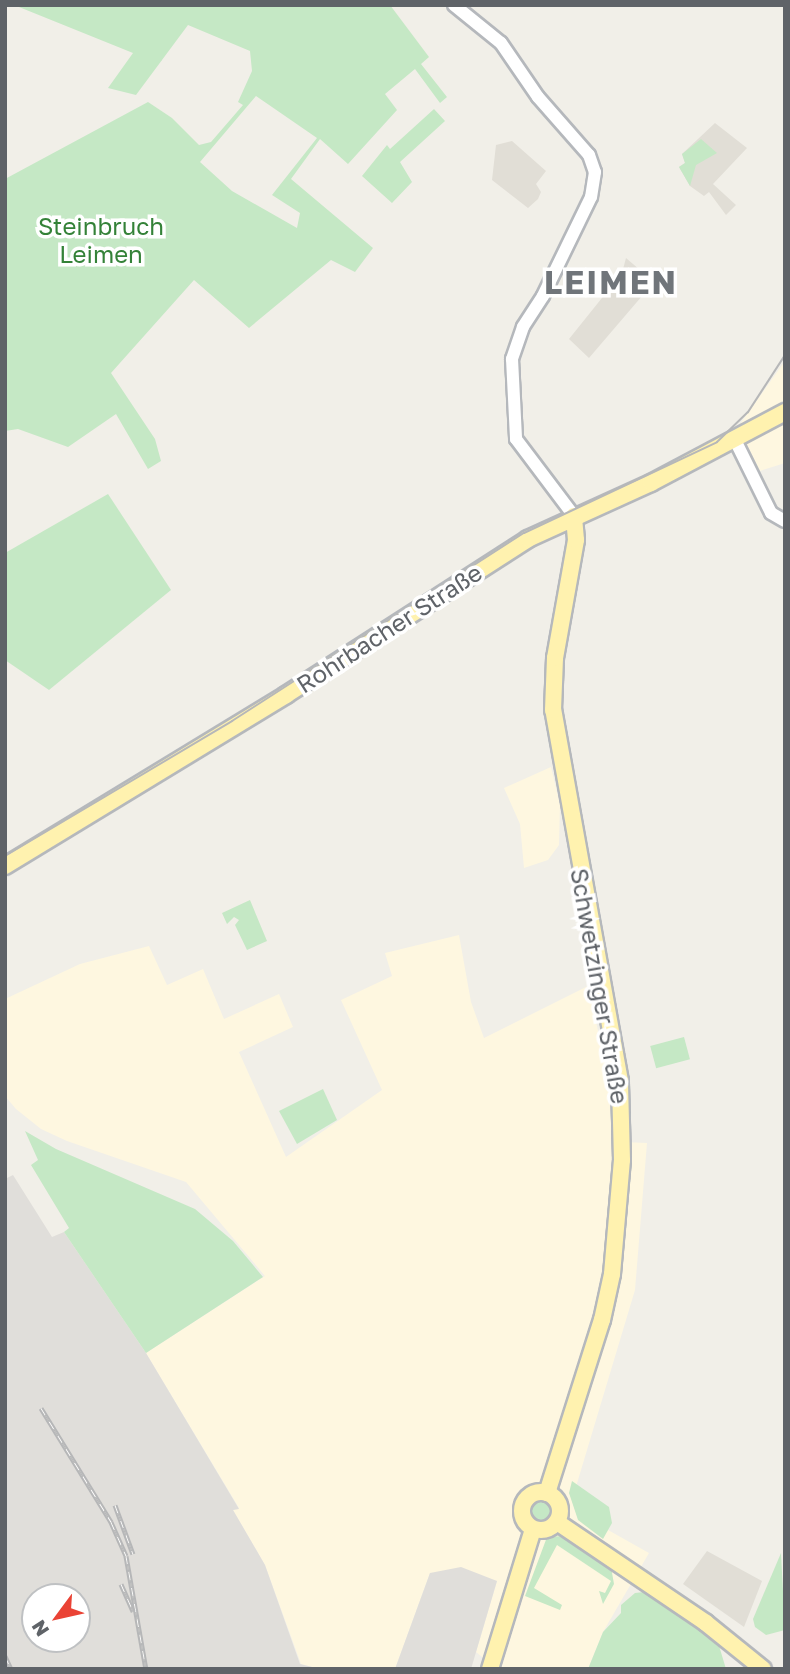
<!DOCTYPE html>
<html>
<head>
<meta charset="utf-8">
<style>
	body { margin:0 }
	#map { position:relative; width:790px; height:1674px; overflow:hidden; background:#f1efe8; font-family:"Golos Text",sans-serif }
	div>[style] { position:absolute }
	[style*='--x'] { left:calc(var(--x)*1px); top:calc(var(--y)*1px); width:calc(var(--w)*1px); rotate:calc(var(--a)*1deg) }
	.commercial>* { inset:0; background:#fef7e0 }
	.industrial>* { inset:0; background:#e0deda }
	.education>* { inset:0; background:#e1ded6 }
	.green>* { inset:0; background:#c5e8c5; transform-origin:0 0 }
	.round { border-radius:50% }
	.roads { filter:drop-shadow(2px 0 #b5b8bc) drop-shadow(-2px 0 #b5b8bc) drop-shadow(0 2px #b5b8bc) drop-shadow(0 -2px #b5b8bc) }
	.minor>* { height:12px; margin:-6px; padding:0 6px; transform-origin:6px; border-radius:6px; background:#fff }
	.major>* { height:16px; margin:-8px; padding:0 8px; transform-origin:8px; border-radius:8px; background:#fff2af }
	.major>.ring { margin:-8px; padding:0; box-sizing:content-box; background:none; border:16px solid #fff2af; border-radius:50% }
	.tram>* { height:2px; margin:-1px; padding:0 1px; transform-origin:1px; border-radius:1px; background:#b6b7b8 }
	.rail>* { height:5px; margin-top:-2.5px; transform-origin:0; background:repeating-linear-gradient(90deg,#fff 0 8px,#b6b7b8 0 16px); box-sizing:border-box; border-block:2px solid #b6b7b8 }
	span { translate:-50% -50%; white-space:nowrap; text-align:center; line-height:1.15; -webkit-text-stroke:7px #fff; paint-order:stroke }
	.park-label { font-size:24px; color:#348238 }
	.street-label { font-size:24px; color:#5f6368 }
	.district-label { font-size:32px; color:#70757a; font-weight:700; letter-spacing:2px }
	.frame { position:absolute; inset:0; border:7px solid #5f6368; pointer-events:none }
	.north { position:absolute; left:21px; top:1583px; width:70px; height:70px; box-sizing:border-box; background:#fff; border:2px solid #bfc1c3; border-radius:50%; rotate:237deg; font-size:19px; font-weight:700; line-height:28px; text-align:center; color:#5f6368 }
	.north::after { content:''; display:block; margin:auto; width:24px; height:32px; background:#ea4335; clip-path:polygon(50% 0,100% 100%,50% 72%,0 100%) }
</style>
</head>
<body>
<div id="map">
	<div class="commercial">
		<div style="clip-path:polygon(785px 361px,785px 463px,760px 471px,738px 427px)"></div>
		<div style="clip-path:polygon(551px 767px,560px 805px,559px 845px,548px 860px,524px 868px,520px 824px,504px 788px)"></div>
		<div style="clip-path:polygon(459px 935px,471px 1002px,484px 1038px,588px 986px,623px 1142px,647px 1143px,635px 1290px,575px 1490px,576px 1512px,649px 1553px,603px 1632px,588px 1669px,497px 1669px,476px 1652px,497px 1581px,430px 1573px,395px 1669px,320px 1669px,301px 1664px,265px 1565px,233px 1510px,239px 1508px,146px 1353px,265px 1276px,186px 1182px,67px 1141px,41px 1129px,16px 1109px,5px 1096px,5px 999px,80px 964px,149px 946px,167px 985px,203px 969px,224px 1019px,279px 994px,293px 1027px,239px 1052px,286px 1157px,382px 1090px,341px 1000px,392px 976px,385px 953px)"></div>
	</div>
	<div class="industrial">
		<div style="clip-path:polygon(evenodd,13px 1175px,52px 1237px,64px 1232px,146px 1353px,239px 1509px,233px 1510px,265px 1565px,300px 1664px,320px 1669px,5px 1669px,5px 1179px,13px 1175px,35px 1597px,77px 1597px,77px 1639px,35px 1639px,35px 1597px)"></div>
		<div style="clip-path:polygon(461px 1567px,497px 1581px,471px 1669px,395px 1669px,430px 1573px)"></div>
	</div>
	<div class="education">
		<div style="clip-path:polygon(715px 123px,747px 148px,713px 184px,736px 205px,726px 215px,709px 192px,704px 196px,690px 186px,679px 167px,685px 163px,682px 154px)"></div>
		<div style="clip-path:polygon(512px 141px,546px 171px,536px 184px,541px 192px,538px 199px,528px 208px,492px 180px,496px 145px)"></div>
		<div style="clip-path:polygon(626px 258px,654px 282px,589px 358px,569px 339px,622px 273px)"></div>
		<div style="clip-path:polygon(707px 1551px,762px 1581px,744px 1627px,683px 1584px)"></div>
	</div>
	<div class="green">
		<div style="clip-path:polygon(evenodd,14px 5px,390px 5px,429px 57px,421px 64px,447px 97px,440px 103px,415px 69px,385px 94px,397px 110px,348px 164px,320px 139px,291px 179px,373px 248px,355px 272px,331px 260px,249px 328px,194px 280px,111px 373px,155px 439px,161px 461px,148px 469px,116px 414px,68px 447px,18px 429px,5px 431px,5px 179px,148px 102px,172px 118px,199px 145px,211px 142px,243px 105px,238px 102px,252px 71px,250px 51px,188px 25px,136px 95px,108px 88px,133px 53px,14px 5px,256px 96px,317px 138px,272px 195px,300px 213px,297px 228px,232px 191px,200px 162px,256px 96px)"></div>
		<div style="clip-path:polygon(434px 109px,445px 121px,400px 162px,412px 182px,392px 203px,362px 176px,387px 145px,390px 149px)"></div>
		<div style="clip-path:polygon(701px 139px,717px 153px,696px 165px,690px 186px,679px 167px,685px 163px,682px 154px)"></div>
		<div style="clip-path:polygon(108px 494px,171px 590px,49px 690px,5px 660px,5px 553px)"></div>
		<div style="clip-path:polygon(250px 900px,267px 941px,247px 950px,235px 925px,239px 920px,234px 917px,227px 924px,222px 913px)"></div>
		<div style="left:684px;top:1037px;width:23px;height:35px;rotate:75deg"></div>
		<div style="clip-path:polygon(323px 1089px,337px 1120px,297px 1144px,279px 1111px)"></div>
		<div style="clip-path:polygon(25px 1131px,56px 1149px,195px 1209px,233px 1241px,263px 1277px,146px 1353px,64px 1232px,69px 1228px,31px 1165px,38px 1160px)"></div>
		<div style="clip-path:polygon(572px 1481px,609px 1507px,612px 1523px,603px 1539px,578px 1520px,569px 1493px)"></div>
		<div class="round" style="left:529px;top:1499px;width:24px;height:24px"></div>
		<div style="clip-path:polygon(563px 1536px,611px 1567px,614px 1584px,603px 1604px,599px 1591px,605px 1593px,611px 1581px,557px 1545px,534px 1588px,562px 1605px,560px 1610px,525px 1596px,547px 1537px)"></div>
		<div style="clip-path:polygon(781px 1553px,785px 1630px,766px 1635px,755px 1627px,753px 1619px)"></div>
		<div style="clip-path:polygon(644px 1592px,717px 1639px,726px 1669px,588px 1669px,603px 1632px,621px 1613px,621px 1605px,635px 1593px)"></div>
	</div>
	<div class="roads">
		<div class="minor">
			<div style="--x:454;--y:5;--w:60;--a:39"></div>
			<div style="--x:501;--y:43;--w:65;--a:55.6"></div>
			<div style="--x:538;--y:97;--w:77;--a:48.7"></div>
			<div style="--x:589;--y:155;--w:18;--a:71"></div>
			<div style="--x:595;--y:172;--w:25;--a:99"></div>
			<div style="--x:591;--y:197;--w:110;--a:115.9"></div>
			<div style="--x:543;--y:296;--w:37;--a:123"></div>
			<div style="--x:523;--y:327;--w:34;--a:109"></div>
			<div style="--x:512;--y:359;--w:80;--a:87.1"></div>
			<div style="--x:516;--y:439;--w:96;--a:53"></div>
			<div style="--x:735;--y:440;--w:81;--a:63.7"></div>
			<div style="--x:771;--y:513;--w:16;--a:30"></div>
		</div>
		<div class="major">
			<div style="--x:5;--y:866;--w:329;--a:-31.3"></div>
			<div style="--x:286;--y:695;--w:288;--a:-32.8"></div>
			<div style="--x:528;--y:539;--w:135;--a:-24.5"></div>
			<div style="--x:651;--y:483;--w:152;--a:-27.9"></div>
			<div class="ring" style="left:522px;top:1492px;width:22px;height:22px"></div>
			<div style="--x:547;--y:1493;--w:182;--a:-72.4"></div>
			<div style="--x:602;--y:1320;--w:47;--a:-77.7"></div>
			<div style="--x:612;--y:1274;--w:114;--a:-85"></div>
			<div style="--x:622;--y:1160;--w:79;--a:-91.5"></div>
			<div style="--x:620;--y:1081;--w:377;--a:-100.2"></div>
			<div style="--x:553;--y:710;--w:52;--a:-87.8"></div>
			<div style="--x:555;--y:658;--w:120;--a:-79.9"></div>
			<div style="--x:576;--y:540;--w:24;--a:-95"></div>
			<div style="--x:557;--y:1522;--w:180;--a:34.1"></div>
			<div style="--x:706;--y:1623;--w:73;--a:38.9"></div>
			<div style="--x:490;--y:1669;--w:146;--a:-72.9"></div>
		</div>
	</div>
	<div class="tram">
		<div style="--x:5;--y:856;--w:264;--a:-30.7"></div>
		<div style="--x:232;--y:721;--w:347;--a:-32.8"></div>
		<div style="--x:524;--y:533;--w:213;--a:-25.2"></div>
		<div style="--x:717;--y:442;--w:43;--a:-44.1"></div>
		<div style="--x:748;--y:412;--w:68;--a:-57"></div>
	</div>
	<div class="rail">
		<div style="--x:41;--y:1408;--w:134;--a:58.4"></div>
		<div style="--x:111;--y:1522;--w:37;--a:66"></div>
		<div style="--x:126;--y:1556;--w:115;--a:80"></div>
		<div style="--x:115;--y:1505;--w:52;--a:69.8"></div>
		<div style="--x:121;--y:1584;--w:30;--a:66"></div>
		<div style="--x:5;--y:1656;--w:14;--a:65"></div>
	</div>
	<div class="park-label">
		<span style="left:101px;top:240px">Steinbruch<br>Leimen</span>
	</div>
	<div class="street-label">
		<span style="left:389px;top:628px;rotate:-33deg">Rohrbacher Straße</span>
		<span style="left:600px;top:986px;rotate:80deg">Schwetzinger Straße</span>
	</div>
	<div class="district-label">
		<span style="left:611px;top:282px">LEIMEN</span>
	</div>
	<div class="frame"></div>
	<div class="north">N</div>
</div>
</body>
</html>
